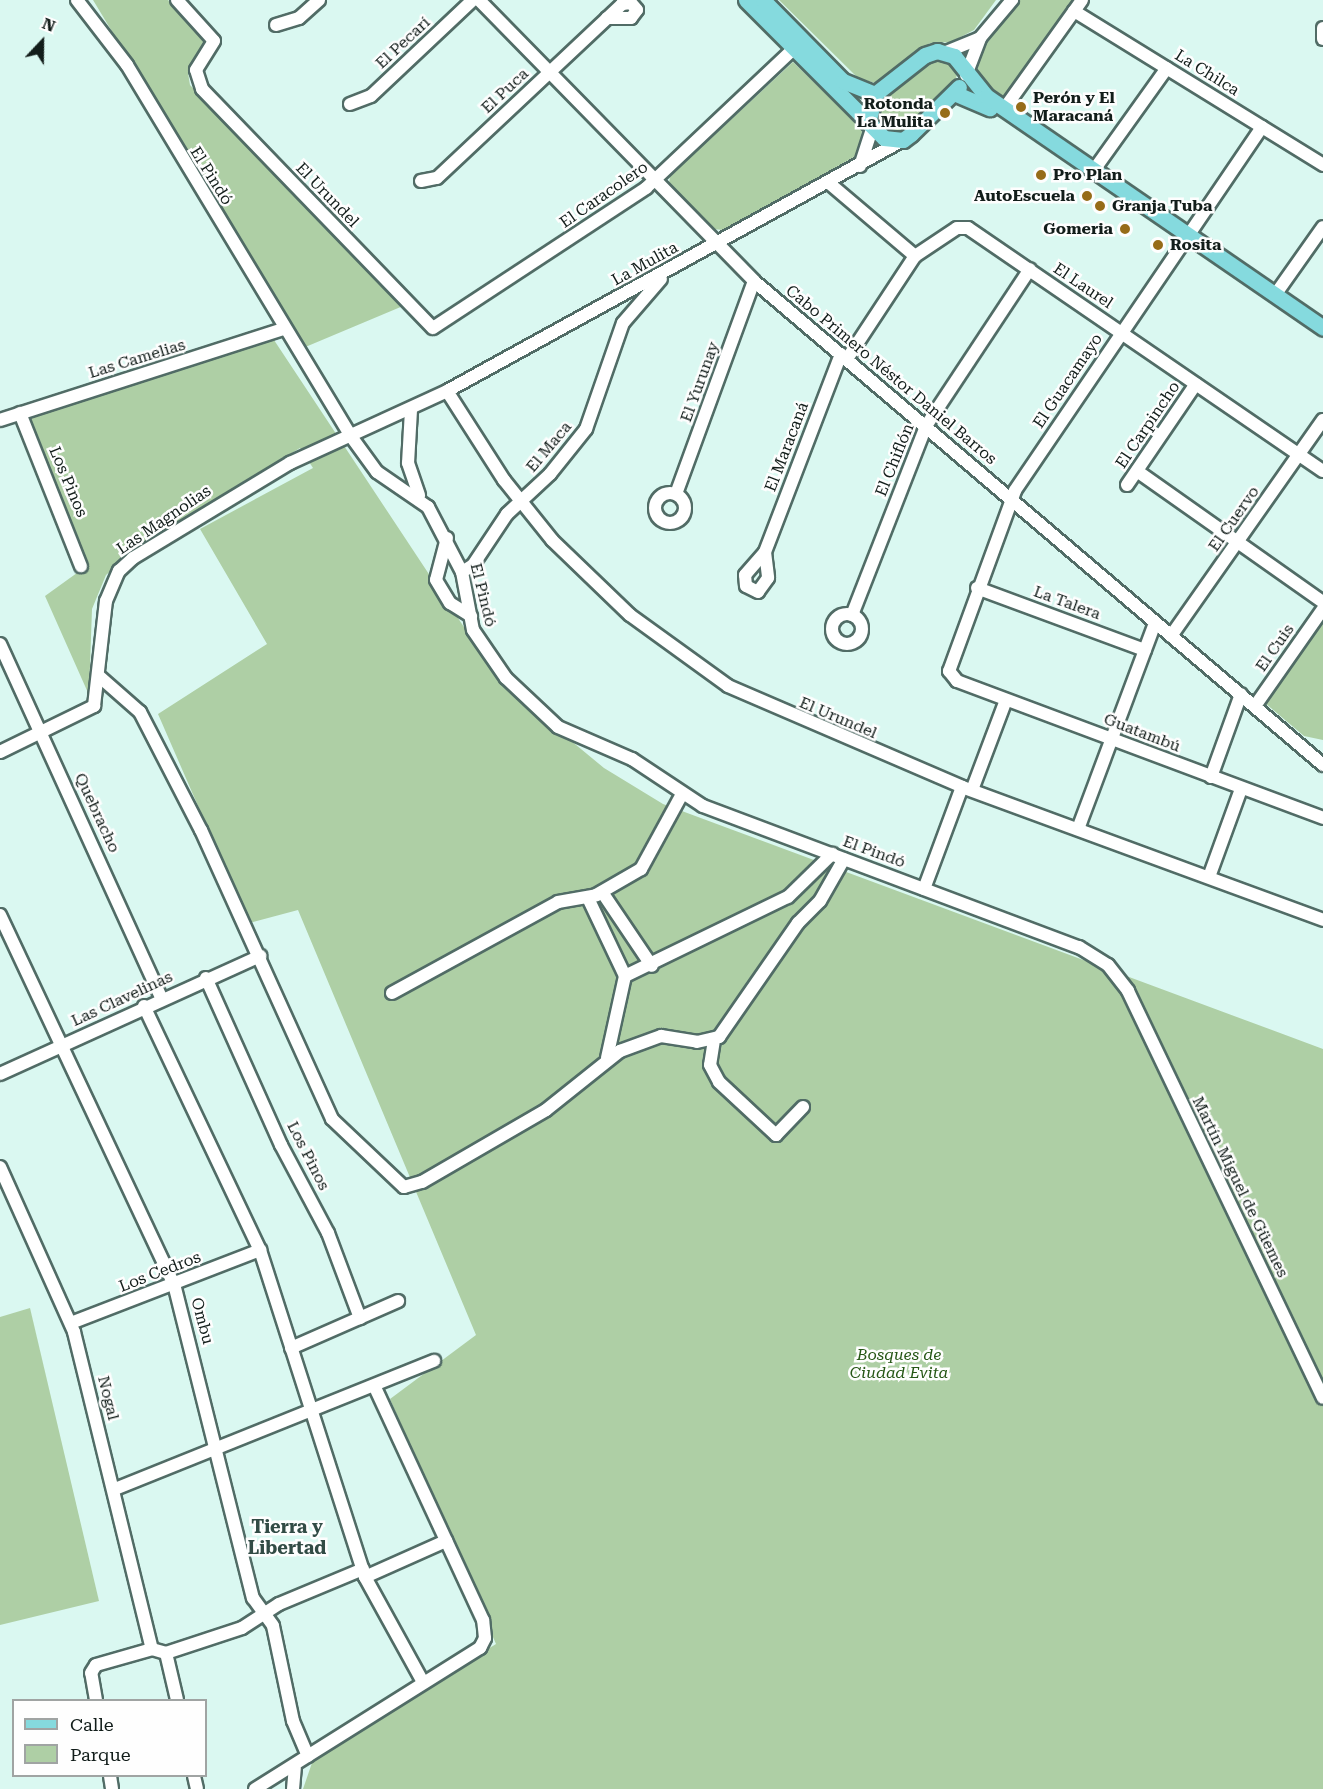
<!DOCTYPE html>
<html>
<head>
<meta charset="utf-8">
<style>
	body { margin:0 }
	#map { position:relative; width:1323px; height:1789px; overflow:hidden; background:#daf8f1; font-family:"Roboto Serif",serif }
	div>[style] { position:absolute }
	[style*='--x'] { left:calc(var(--x)*1px); top:calc(var(--y)*1px); width:calc(var(--w)*1px); rotate:calc(var(--a)*1deg) }
	.green>* { inset:0; background:#aecfa5 }
	.roads { filter:drop-shadow(2px 0 #516c66) drop-shadow(-2px 0 #516c66) drop-shadow(0 2px #516c66) drop-shadow(0 -2px #516c66) }
	.minor>* { height:12px; margin:-6px; padding:0 6px; transform-origin:6px; border-radius:6px; background:#fff }
	.minor>.ring { margin:-6px; padding:0; box-sizing:content-box; background:none; border:12px solid #fff; border-radius:50% }
	.major>* { height:15px; margin:-7.5px; padding:0 7.5px; transform-origin:7.5px; border-radius:7.5px; background:#85dade }
	.dots>* { width:16px; height:16px; translate:-50% -50%; box-sizing:border-box; border:3px solid #fefefe; border-radius:50% }
	span { translate:-50% -50%; white-space:nowrap; text-align:center; line-height:1.15; -webkit-text-stroke:5px #fefefe; paint-order:stroke }
	.street-label { font-size:16px; color:#121d1a }
	.poi-label { font-size:16px; color:#121d1a; font-weight:700 }
	.left { translate:0 -50%; text-align:left }
	.right { translate:-100% -50%; text-align:right }
	.park-label { font-size:16px; color:#265716; font-style:italic }
	.neighbourhood-label { font-size:18px; color:#314b45; font-weight:700 }
	.legend { position:absolute; left:12px; top:1699px; width:195px; height:78px; box-sizing:border-box; background:#fefefe; border:2px solid #a0a4a3; margin:0; padding:8px 10px; list-style:none; font-size:18px; color:#121d1a }
	.legend li { display:flex; align-items:center; gap:12px; height:30px }
	.legend b { width:30px; border:2px solid #a0a4a3 }
	.north { position:absolute; left:12px; top:12px; width:60px; height:60px; -webkit-text-stroke:4px #fefefe; paint-order:stroke; rotate:22deg; font-size:16px; font-weight:700; line-height:24px; text-align:center; color:#121d1a }
	.north::after { content:''; display:block; margin:auto; width:21px; height:27px; background:#121d1a; clip-path:polygon(50% 0,100% 100%,50% 72%,0 100%) }
</style>
</head>
<body>
<div id="map">
	<div class="green">
		<div style="clip-path:polygon(93px 0,168px 0,206px 39px,188px 73px,190px 85px,403px 306px,303px 348px)"></div>
		<div style="clip-path:polygon(779px 0,996px 0,974px 30px,951px 42px,930px 43px,875px 83px,858px 78px)"></div>
		<div style="clip-path:polygon(1017px 0,1075px 0,1004px 99px,977px 73px,979px 52px)"></div>
		<div style="clip-path:polygon(931px 58px,951px 59px,958px 70px,954px 87px,902px 132px,884px 131px,875px 123px,875px 104px)"></div>
		<div style="clip-path:polygon(793px 62px,862px 129px,861px 153px,725px 230px,710px 229px,669px 184px,670px 176px)"></div>
		<div style="clip-path:polygon(272px 337px,501px 683px,604px 768px,663px 804px,1323px 1049px,1323px 1789px,303px 1789px,314px 1757px,496px 1644px,390px 1399px,476px 1335px,298px 910px,249px 923px,158px 714px,267px 644px,200px 529px,313px 468px,300px 448px,136px 549px,106px 575px,92px 609px,89px 695px,45px 596px,88px 565px,28px 418px)"></div>
		<div style="clip-path:polygon(1323px 619px,1323px 740px,1304px 736px,1265px 703px)"></div>
		<div style="clip-path:polygon(30px 1308px,99px 1601px,0 1625px,0 1317px)"></div>
	</div>
	<div class="roads">
		<div class="minor">
			<div style="--x:77;--y:0;--w:82;--a:52.4"></div>
			<div style="--x:127;--y:65;--w:432;--a:58.9"></div>
			<div style="--x:350;--y:435;--w:46;--a:53.9"></div>
			<div style="--x:377;--y:472;--w:62;--a:34.5"></div>
			<div style="--x:428;--y:507;--w:73;--a:62.4"></div>
			<div style="--x:462;--y:572;--w:59;--a:79.3"></div>
			<div style="--x:473;--y:630;--w:58;--a:55.5"></div>
			<div style="--x:506;--y:678;--w:71;--a:43.3"></div>
			<div style="--x:558;--y:727;--w:81;--a:23.4"></div>
			<div style="--x:632;--y:759;--w:85;--a:33.5"></div>
			<div style="--x:703;--y:806;--w:402;--a:20.6"></div>
			<div style="--x:1079;--y:947;--w:34;--a:32"></div>
			<div style="--x:1108;--y:965;--w:33;--a:52"></div>
			<div style="--x:1128;--y:991;--w:451;--a:64.4"></div>
			<div style="--x:177;--y:0;--w:55;--a:47.9"></div>
			<div style="--x:214;--y:41;--w:34;--a:122"></div>
			<div style="--x:196;--y:70;--w:20;--a:72"></div>
			<div style="--x:202;--y:89;--w:332;--a:46"></div>
			<div style="--x:433;--y:328;--w:255;--a:-33.3"></div>
			<div style="--x:646;--y:188;--w:210;--a:-43.3"></div>
			<div style="--x:479;--y:0;--w:393;--a:45.6"></div>
			<div style="--x:754;--y:281;--w:747;--a:40.38"></div>
			<div style="--x:1074;--y:11;--w:293;--a:31.7"></div>
			<div style="--x:276;--y:25;--w:24;--a:-17"></div>
			<div style="--x:299;--y:18;--w:27;--a:-42"></div>
			<div style="--x:1323;--y:28;--w:11;--a:90"></div>
			<div style="--x:946;--y:52;--w:35;--a:-22"></div>
			<div style="--x:966;--y:75;--w:40;--a:-69"></div>
			<div style="--x:980;--y:38;--w:50;--a:-49.9"></div>
			<div style="--x:350;--y:104;--w:22;--a:-21"></div>
			<div style="--x:371;--y:96;--w:140;--a:-43.3"></div>
			<div style="--x:1004;--y:109;--w:134;--a:-54.4"></div>
			<div style="--x:1262;--y:127;--w:440;--a:124.2"></div>
			<div style="--x:1015;--y:491;--w:192;--a:110.1"></div>
			<div style="--x:949;--y:671;--w:13;--a:51"></div>
			<div style="--x:957;--y:681;--w:391;--a:20.5"></div>
			<div style="--x:860;--y:166;--w:40;--a:-72"></div>
			<div style="--x:1094;--y:170;--w:125;--a:-54.4"></div>
			<div style="--x:421;--y:181;--w:16;--a:-11"></div>
			<div style="--x:437;--y:178;--w:254;--a:-43.2"></div>
			<div style="--x:622;--y:4;--w:9;--a:-6"></div>
			<div style="--x:631;--y:3;--w:9;--a:49"></div>
			<div style="--x:637;--y:10;--w:10;--a:127"></div>
			<div style="--x:631;--y:18;--w:24;--a:180"></div>
			<div style="--x:829;--y:183;--w:113;--a:40.3"></div>
			<div style="--x:1275;--y:295;--w:83;--a:-54.8"></div>
			<div style="--x:847;--y:359;--w:123;--a:-56.6"></div>
			<div style="--x:915;--y:256;--w:50;--a:-33.7"></div>
			<div style="--x:957;--y:228;--w:11;--a:0"></div>
			<div style="--x:968;--y:228;--w:430;--a:34.4"></div>
			<div style="--x:447;--y:391;--w:106;--a:57.4"></div>
			<div style="--x:504;--y:480;--w:77;--a:51.3"></div>
			<div style="--x:552;--y:540;--w:108;--a:43.9"></div>
			<div style="--x:630;--y:615;--w:121;--a:35.9"></div>
			<div style="--x:728;--y:686;--w:255;--a:23.3"></div>
			<div style="--x:962;--y:787;--w:385;--a:20.2"></div>
			<div style="--x:411;--y:410;--w:53;--a:93.2"></div>
			<div style="--x:408;--y:463;--w:34;--a:71"></div>
			<div style="--x:20;--y:413;--w:165;--a:68.3"></div>
			<div style="--x:0;--y:420;--w:298;--a:-17.8"></div>
			<div style="--x:1137;--y:471;--w:228;--a:35.2"></div>
			<div style="--x:1127;--y:485;--w:122;--a:-55.7"></div>
			<div class="ring" style="left:655px;top:493px;width:18px;height:18px"></div>
			<div style="--x:676;--y:494;--w:227;--a:-69.9"></div>
			<div style="--x:447;--y:538;--w:43;--a:104.7"></div>
			<div style="--x:436;--y:580;--w:27;--a:59"></div>
			<div style="--x:450;--y:603;--w:25;--a:32"></div>
			<div style="--x:765;--y:552;--w:26;--a:83"></div>
			<div style="--x:768;--y:578;--w:17;--a:126"></div>
			<div style="--x:758;--y:592;--w:13;--a:-153"></div>
			<div style="--x:746;--y:586;--w:11;--a:-95"></div>
			<div style="--x:745;--y:575;--w:30;--a:-49"></div>
			<div style="--x:765;--y:552;--w:212;--a:-69"></div>
			<div style="--x:462;--y:572;--w:13;--a:-32"></div>
			<div style="--x:473;--y:565;--w:61;--a:-56.3"></div>
			<div style="--x:507;--y:514;--w:59;--a:-42.9"></div>
			<div style="--x:550;--y:474;--w:58;--a:-51.3"></div>
			<div style="--x:586;--y:429;--w:112;--a:-70.8"></div>
			<div style="--x:623;--y:323;--w:58;--a:-49.2"></div>
			<div style="--x:977;--y:588;--w:179;--a:20.3"></div>
			<div class="ring" style="left:832px;top:614px;width:18px;height:18px"></div>
			<div style="--x:852;--y:615;--w:203;--a:-68.6"></div>
			<div style="--x:926;--y:426;--w:188;--a:-56.5"></div>
			<div style="--x:1171;--y:636;--w:264;--a:-54.9"></div>
			<div style="--x:0;--y:644;--w:389;--a:65.5"></div>
			<div style="--x:100;--y:677;--w:53;--a:41.2"></div>
			<div style="--x:140;--y:712;--w:133;--a:62.7"></div>
			<div style="--x:201;--y:830;--w:317;--a:65.6"></div>
			<div style="--x:332;--y:1119;--w:99;--a:43.4"></div>
			<div style="--x:404;--y:1187;--w:19;--a:-16"></div>
			<div style="--x:422;--y:1182;--w:143;--a:-30.1"></div>
			<div style="--x:546;--y:1110;--w:95;--a:-38.6"></div>
			<div style="--x:620;--y:1051;--w:44;--a:-20.1"></div>
			<div style="--x:661;--y:1036;--w:36;--a:9"></div>
			<div style="--x:697;--y:1042;--w:23;--a:-13"></div>
			<div style="--x:719;--y:1037;--w:139;--a:-55.3"></div>
			<div style="--x:798;--y:923;--w:31;--a:-45"></div>
			<div style="--x:820;--y:901;--w:48;--a:-60.3"></div>
			<div style="--x:1255;--y:706;--w:118;--a:-55"></div>
			<div style="--x:0;--y:752;--w:105;--a:-26.1"></div>
			<div style="--x:94;--y:706;--w:106;--a:-83.5"></div>
			<div style="--x:106;--y:601;--w:33;--a:-67"></div>
			<div style="--x:119;--y:571;--w:19;--a:-43"></div>
			<div style="--x:133;--y:558;--w:184;--a:-31.2"></div>
			<div style="--x:290;--y:463;--w:173;--a:-24.6"></div>
			<div style="--x:447;--y:391;--w:521;--a:-28.83"></div>
			<div style="--x:1211;--y:777;--w:88;--a:-70.1"></div>
			<div style="--x:972;--y:790;--w:96;--a:-69.3"></div>
			<div style="--x:1078;--y:829;--w:220;--a:-69.5"></div>
			<div style="--x:1209;--y:877;--w:94;--a:-70"></div>
			<div style="--x:924;--y:889;--w:109;--a:-69.6"></div>
			<div style="--x:602;--y:892;--w:89;--a:56"></div>
			<div style="--x:588;--y:898;--w:86;--a:64.6"></div>
			<div style="--x:625;--y:976;--w:84;--a:102.4"></div>
			<div style="--x:0;--y:915;--w:408;--a:64.8"></div>
			<div style="--x:174;--y:1284;--w:324;--a:75.9"></div>
			<div style="--x:253;--y:1598;--w:34;--a:54"></div>
			<div style="--x:273;--y:1626;--w:97;--a:78.1"></div>
			<div style="--x:293;--y:1721;--w:38;--a:67"></div>
			<div style="--x:625;--y:976;--w:181;--a:-25.9"></div>
			<div style="--x:788;--y:897;--w:62;--a:-44.3"></div>
			<div style="--x:206;--y:978;--w:183;--a:65.8"></div>
			<div style="--x:281;--y:1145;--w:100;--a:61.9"></div>
			<div style="--x:328;--y:1233;--w:91;--a:69.4"></div>
			<div style="--x:392;--y:993;--w:189;--a:-28.7"></div>
			<div style="--x:558;--y:902;--w:39;--a:-10"></div>
			<div style="--x:596;--y:895;--w:52;--a:-30"></div>
			<div style="--x:641;--y:869;--w:85;--a:-61.3"></div>
			<div style="--x:144;--y:1006;--w:270;--a:64.6"></div>
			<div style="--x:260;--y:1250;--w:343;--a:72.2"></div>
			<div style="--x:365;--y:1577;--w:120;--a:61.1"></div>
			<div style="--x:714;--y:1040;--w:25;--a:99"></div>
			<div style="--x:710;--y:1065;--w:19;--a:62"></div>
			<div style="--x:719;--y:1082;--w:78;--a:42.9"></div>
			<div style="--x:776;--y:1135;--w:39;--a:-46"></div>
			<div style="--x:0;--y:1074;--w:286;--a:-24.4"></div>
			<div style="--x:0;--y:1167;--w:181;--a:65.8"></div>
			<div style="--x:74;--y:1332;--w:326;--a:76.2"></div>
			<div style="--x:71;--y:1323;--w:203;--a:-21.1"></div>
			<div style="--x:291;--y:1348;--w:117;--a:-23.7"></div>
			<div style="--x:115;--y:1489;--w:344;--a:-21.9"></div>
			<div style="--x:365;--y:1577;--w:89;--a:-24"></div>
			<div style="--x:166;--y:1653;--w:48;--a:76.8"></div>
			<div style="--x:96;--y:1700;--w:27;--a:-100"></div>
			<div style="--x:91;--y:1673;--w:9;--a:-58"></div>
			<div style="--x:96;--y:1665;--w:58;--a:-15.9"></div>
			<div style="--x:152;--y:1649;--w:15;--a:16"></div>
			<div style="--x:166;--y:1653;--w:80;--a:-18.2"></div>
			<div style="--x:242;--y:1628;--w:44;--a:-33"></div>
			<div style="--x:279;--y:1604;--w:91;--a:-22.6"></div>
			<div style="--x:110;--y:1776;--w:13;--a:81"></div>
			<div style="--x:194;--y:1776;--w:13;--a:77"></div>
			<div style="--x:255;--y:1789;--w:266;--a:-32.1"></div>
			<div style="--x:480;--y:1648;--w:11;--a:-63"></div>
			<div style="--x:485;--y:1638;--w:18;--a:-96"></div>
			<div style="--x:483;--y:1620;--w:257;--a:-114.9"></div>
			<div style="--x:293;--y:1789;--w:21;--a:-85"></div>
		</div>
		<div class="major">
			<div style="--x:746;--y:0;--w:195;--a:45"></div>
			<div style="--x:884;--y:138;--w:19;--a:6"></div>
			<div style="--x:903;--y:140;--w:10;--a:-37"></div>
			<div style="--x:911;--y:134;--w:67;--a:-44.4"></div>
			<div style="--x:763;--y:0;--w:114;--a:45.4"></div>
			<div style="--x:843;--y:81;--w:35;--a:22"></div>
			<div style="--x:954;--y:93;--w:39;--a:23"></div>
			<div style="--x:868;--y:123;--w:30;--a:-76"></div>
			<div style="--x:875;--y:94;--w:63;--a:-38"></div>
			<div style="--x:925;--y:55;--w:13;--a:-18"></div>
			<div style="--x:937;--y:51;--w:18;--a:16"></div>
			<div style="--x:954;--y:56;--w:51;--a:51.3"></div>
			<div style="--x:986;--y:96;--w:409;--a:34.5"></div>
		</div>
	</div>
	<div class="dots">
		<div style="left:1021px;top:107px;background:#966c18"></div>
		<div style="left:945px;top:113px;background:#966c18"></div>
		<div style="left:1041px;top:175px;background:#966c18"></div>
		<div style="left:1087px;top:196px;background:#966c18"></div>
		<div style="left:1100px;top:206px;background:#966c18"></div>
		<div style="left:1125px;top:229px;background:#966c18"></div>
		<div style="left:1158px;top:245px;background:#966c18"></div>
	</div>
	<div class="street-label">
		<span style="left:403px;top:43px;rotate:-43deg">El Pecarí</span>
		<span style="left:1207px;top:73px;rotate:32deg">La Chilca</span>
		<span style="left:505px;top:91px;rotate:-43deg">El Puca</span>
		<span style="left:211px;top:176px;rotate:58deg">El Pindó</span>
		<span style="left:327px;top:195px;rotate:46deg">El Urundel</span>
		<span style="left:604px;top:195px;rotate:-35deg">El Caracolero</span>
		<span style="left:645px;top:264px;rotate:-29deg">La Mulita</span>
		<span style="left:1083px;top:286px;rotate:34deg">El Laurel</span>
		<span style="left:137px;top:359px;rotate:-17deg">Las Camelias</span>
		<span style="left:891px;top:375px;rotate:40deg">Cabo Primero Néstor Daniel Barros</span>
		<span style="left:1068px;top:381px;rotate:-56deg">El Guacamayo</span>
		<span style="left:700px;top:382px;rotate:-70deg">El Yurunay</span>
		<span style="left:1148px;top:425px;rotate:-56deg">El Carpincho</span>
		<span style="left:549px;top:447px;rotate:-50deg">El Maca</span>
		<span style="left:787px;top:447px;rotate:-69deg">El Maracaná</span>
		<span style="left:895px;top:460px;rotate:-68deg">El Chiflón</span>
		<span style="left:68px;top:482px;rotate:67deg">Los Pinos</span>
		<span style="left:1234px;top:519px;rotate:-55deg">El Cuervo</span>
		<span style="left:164px;top:520px;rotate:-34deg">Las Magnolias</span>
		<span style="left:483px;top:595px;rotate:76deg">El Pindó</span>
		<span style="left:1067px;top:603px;rotate:20deg">La Talera</span>
		<span style="left:1275px;top:648px;rotate:-55deg">El Cuis</span>
		<span style="left:838px;top:718px;rotate:23deg">El Urundel</span>
		<span style="left:1142px;top:733px;rotate:21deg">Guatambú</span>
		<span style="left:97px;top:813px;rotate:65deg">Quebracho</span>
		<span style="left:874px;top:852px;rotate:20deg">El Pindó</span>
		<span style="left:122px;top:999px;rotate:-25deg">Las Clavelinas</span>
		<span style="left:308px;top:1156px;rotate:63deg">Los Pinos</span>
		<span style="left:1240px;top:1187px;rotate:64deg">Martín Miguel de Güemes</span>
		<span style="left:160px;top:1272px;rotate:-21deg">Los Cedros</span>
		<span style="left:202px;top:1321px;rotate:75deg">Ombu</span>
		<span style="left:108px;top:1398px;rotate:76deg">Nogal</span>
	</div>
	<div class="poi-label">
		<span class="left" style="left:1033px;top:107px">Perón y El<br>Maracaná</span>
		<span class="right" style="left:933px;top:113px">Rotonda<br>La Mulita</span>
		<span class="left" style="left:1053px;top:175px">Pro Plan</span>
		<span class="right" style="left:1075px;top:196px">AutoEscuela</span>
		<span class="left" style="left:1112px;top:206px">Granja Tuba</span>
		<span class="right" style="left:1113px;top:229px">Gomeria</span>
		<span class="left" style="left:1170px;top:245px">Rosita</span>
	</div>
	<div class="park-label">
		<span style="left:899px;top:1364px">Bosques de<br>Ciudad Evita</span>
	</div>
	<div class="neighbourhood-label">
		<span style="left:287px;top:1538px">Tierra y<br>Libertad</span>
	</div>
	<ul class="legend">
	<li><b style="height:8px;background:#85dade"></b>Calle</li>
	<li><b style="height:16px;background:#aecfa5"></b>Parque</li>
	</ul>
	<div class="north">N</div>
</div>
</body>
</html>
